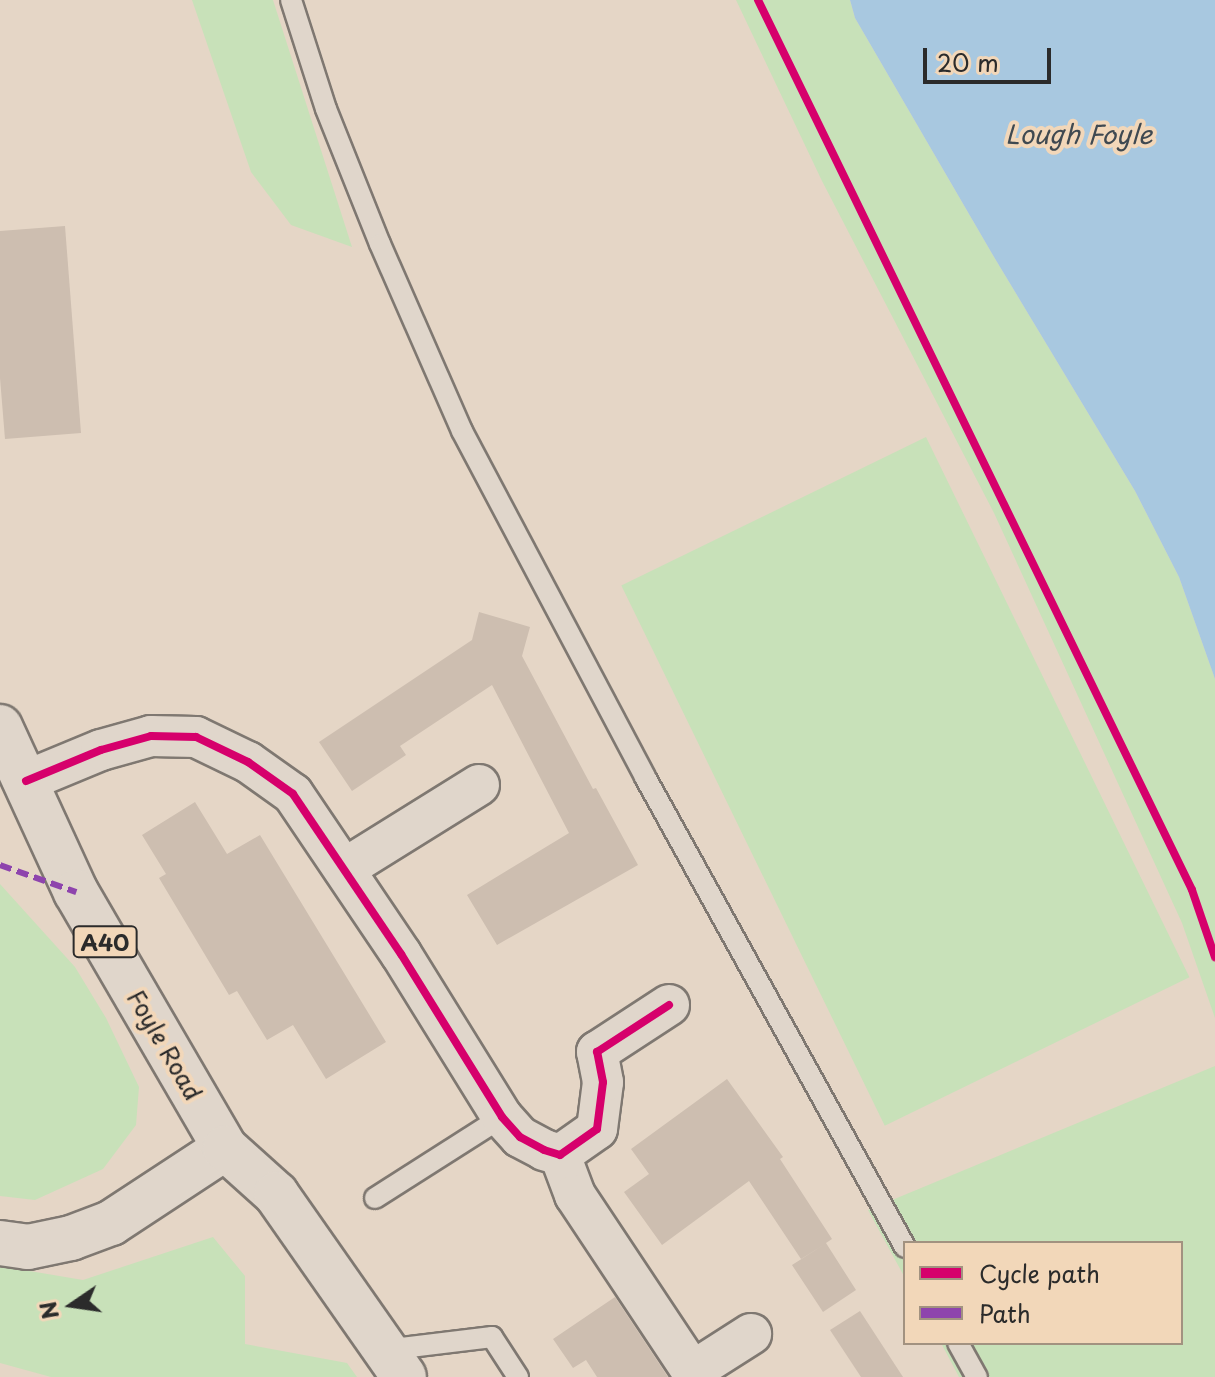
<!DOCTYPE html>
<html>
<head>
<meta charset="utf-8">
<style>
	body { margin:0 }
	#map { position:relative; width:1215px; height:1377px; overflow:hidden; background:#e5d6c6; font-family:"Playpen Sans",sans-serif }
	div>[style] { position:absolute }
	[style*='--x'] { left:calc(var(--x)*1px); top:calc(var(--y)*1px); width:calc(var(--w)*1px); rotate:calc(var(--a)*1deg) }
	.green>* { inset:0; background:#c8e1b9; transform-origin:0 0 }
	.water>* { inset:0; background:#a8c8e0 }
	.building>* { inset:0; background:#cdbeb0 }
	.roads { filter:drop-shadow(2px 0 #7f7871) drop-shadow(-2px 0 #7f7871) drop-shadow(0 2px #7f7871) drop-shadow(0 -2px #7f7871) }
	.service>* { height:20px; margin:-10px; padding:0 10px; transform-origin:10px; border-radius:10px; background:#e0d6cb }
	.minor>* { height:40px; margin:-20px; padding:0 20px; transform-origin:20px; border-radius:20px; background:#e0d6cb }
	.secondary>* { height:44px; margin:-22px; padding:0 22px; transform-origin:22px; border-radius:22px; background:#e0d6cb }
	.primary>* { height:44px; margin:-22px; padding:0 22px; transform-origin:22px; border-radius:22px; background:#e0d6cb }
	.quiet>* { height:6px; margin-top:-3px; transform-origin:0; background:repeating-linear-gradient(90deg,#8e44ad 0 12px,transparent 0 18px) }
	.cycleway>* { height:8px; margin:-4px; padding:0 4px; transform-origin:4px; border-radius:4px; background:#d6006c }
	span { translate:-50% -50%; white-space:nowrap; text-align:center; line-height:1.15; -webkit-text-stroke:8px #f2d7b9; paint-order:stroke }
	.shield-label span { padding:2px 6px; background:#f2d7b9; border:2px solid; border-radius:6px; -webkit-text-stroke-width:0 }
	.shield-label { font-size:22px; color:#2b2b2b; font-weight:700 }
	.street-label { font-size:24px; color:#2b2b2b }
	.water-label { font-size:26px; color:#3f4951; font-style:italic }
	.legend { position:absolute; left:903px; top:1241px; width:280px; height:104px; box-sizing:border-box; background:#f2d7b9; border:2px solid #a29280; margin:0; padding:10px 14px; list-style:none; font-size:24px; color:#2b2b2b }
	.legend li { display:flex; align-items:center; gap:16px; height:40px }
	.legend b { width:40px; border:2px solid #a29280 }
	.north { position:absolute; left:32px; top:1265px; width:80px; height:80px; -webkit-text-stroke:6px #f2d7b9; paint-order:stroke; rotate:257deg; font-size:22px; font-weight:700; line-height:32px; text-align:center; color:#2b2b2b }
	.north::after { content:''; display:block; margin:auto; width:28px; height:36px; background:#2b2b2b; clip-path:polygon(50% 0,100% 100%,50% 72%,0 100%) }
	.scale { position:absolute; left:923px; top:48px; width:128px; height:36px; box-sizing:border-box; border:4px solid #2b2b2b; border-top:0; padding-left:10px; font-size:24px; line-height:28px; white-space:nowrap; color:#2b2b2b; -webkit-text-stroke:6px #f2d7b9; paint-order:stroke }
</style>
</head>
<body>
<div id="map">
	<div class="green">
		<div style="clip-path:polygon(192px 0,273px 0,352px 247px,291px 225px,251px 172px)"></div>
		<div style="clip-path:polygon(736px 0,850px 0,855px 18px,994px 257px,1135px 491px,1179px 577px,1215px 679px,1215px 1018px,1182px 923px,994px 513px,822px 181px)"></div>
		<div style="left:926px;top:437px;width:601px;height:339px;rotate:64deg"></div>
		<div style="clip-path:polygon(0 884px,75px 967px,106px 1018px,139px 1087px,136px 1125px,103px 1169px,35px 1200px,0 1196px)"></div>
		<div style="clip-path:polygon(1215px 1066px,1215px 1377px,959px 1377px,941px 1343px,1181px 1343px,1181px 1243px,905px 1243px,905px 1278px,868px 1210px)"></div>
		<div style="clip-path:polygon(213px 1237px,245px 1276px,245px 1344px,347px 1363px,357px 1377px,51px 1377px,0 1363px,0 1266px,83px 1280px)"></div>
	</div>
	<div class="water">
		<div style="clip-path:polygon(850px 0,1215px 0,1215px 679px,1179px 577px,1135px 491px,994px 257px,855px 18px)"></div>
	</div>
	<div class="building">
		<div style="clip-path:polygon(65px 226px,81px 433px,5px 439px,0 378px,0 231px)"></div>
		<div style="clip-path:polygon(479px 612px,530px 627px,522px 656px,593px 789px,596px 788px,638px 865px,497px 945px,467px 895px,569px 833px,492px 685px,400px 746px,406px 755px,352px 791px,319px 742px,472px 640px)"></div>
		<div style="clip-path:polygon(195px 802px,227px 854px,260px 835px,386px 1042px,326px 1079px,293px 1025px,267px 1040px,237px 991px,229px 995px,159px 878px,166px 874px,142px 835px)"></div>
		<div style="clip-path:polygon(727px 1079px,783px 1157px,780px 1159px,832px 1239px,826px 1243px,856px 1290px,823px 1312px,792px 1265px,825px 1244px,801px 1259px,749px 1181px,662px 1245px,624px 1192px,649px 1174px,631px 1149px)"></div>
		<div style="clip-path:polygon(615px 1297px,668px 1377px,597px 1377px,586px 1360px,573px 1368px,553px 1339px)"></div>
		<div style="clip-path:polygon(860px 1311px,903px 1377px,861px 1377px,830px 1330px)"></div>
	</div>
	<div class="roads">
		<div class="service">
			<div style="--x:291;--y:0;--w:114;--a:72.2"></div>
			<div style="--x:326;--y:109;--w:145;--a:68.2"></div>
			<div style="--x:380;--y:244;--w:204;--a:66.3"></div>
			<div style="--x:462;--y:431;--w:391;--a:62.1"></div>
			<div style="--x:645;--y:777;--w:537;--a:61.05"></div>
			<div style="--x:375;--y:1198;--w:151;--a:-32.5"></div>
			<div style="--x:958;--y:1343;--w:39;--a:61"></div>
			<div style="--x:385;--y:1350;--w:108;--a:-6.9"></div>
			<div style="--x:492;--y:1337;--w:48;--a:57"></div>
		</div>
		<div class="minor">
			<div style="--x:26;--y:781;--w:81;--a:-22.5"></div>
			<div style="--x:101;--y:750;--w:52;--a:-15.6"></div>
			<div style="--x:151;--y:736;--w:45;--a:1.3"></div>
			<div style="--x:196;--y:737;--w:58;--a:25.7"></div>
			<div style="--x:248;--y:762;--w:55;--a:35.4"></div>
			<div style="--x:293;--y:794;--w:193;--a:56"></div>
			<div style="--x:401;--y:954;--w:192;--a:58.2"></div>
			<div style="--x:502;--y:1117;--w:27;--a:48"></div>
			<div style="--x:520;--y:1137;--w:27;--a:28"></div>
			<div style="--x:544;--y:1150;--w:17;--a:17"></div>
			<div style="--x:560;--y:1155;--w:45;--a:-35.1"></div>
			<div style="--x:597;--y:1129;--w:47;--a:-82.7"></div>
			<div style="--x:603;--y:1082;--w:31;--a:-101"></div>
			<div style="--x:597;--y:1052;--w:86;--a:-33.1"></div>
			<div style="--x:344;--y:869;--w:159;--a:-31.9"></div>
			<div style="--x:560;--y:1155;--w:43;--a:69.4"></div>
			<div style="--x:575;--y:1195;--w:219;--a:56.4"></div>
			<div style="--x:693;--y:1371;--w:69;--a:-32.5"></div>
		</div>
		<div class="secondary">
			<div style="--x:0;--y:1243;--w:28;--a:8"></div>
			<div style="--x:28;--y:1247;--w:44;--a:-11.8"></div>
			<div style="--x:71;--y:1238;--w:43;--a:-20.6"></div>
			<div style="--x:111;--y:1223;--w:136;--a:-33.3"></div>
		</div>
		<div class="primary">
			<div style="--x:0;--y:727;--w:182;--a:65.3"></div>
			<div style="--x:76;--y:892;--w:296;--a:59.8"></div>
			<div style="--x:225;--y:1148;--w:69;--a:42"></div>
			<div style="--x:276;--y:1194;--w:223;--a:55"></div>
		</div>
	</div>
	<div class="quiet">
		<div style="--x:0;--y:865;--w:81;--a:19.6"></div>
	</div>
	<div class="cycleway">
		<div style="--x:758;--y:0;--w:990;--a:64"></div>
		<div style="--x:1192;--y:890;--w:71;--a:71.1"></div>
		<div style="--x:26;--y:781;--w:81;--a:-22.5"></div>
		<div style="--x:101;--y:750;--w:52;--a:-15.6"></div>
		<div style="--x:151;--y:736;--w:45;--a:1.3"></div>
		<div style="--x:196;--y:737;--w:58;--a:25.7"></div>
		<div style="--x:248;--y:762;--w:55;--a:35.4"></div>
		<div style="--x:293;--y:794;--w:193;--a:56"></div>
		<div style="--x:401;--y:954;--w:192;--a:58.2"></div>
		<div style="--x:502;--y:1117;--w:27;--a:48"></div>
		<div style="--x:520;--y:1137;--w:27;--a:28"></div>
		<div style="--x:544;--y:1150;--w:17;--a:17"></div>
		<div style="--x:560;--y:1155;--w:45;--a:-35.1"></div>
		<div style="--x:597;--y:1129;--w:47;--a:-82.7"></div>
		<div style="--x:603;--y:1082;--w:31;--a:-101"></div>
		<div style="--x:597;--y:1052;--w:86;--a:-33.1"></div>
	</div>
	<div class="shield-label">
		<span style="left:105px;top:942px">A40</span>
	</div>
	<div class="street-label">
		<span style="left:165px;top:1045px;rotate:60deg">Foyle Road</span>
	</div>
	<div class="water-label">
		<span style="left:1079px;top:134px">Lough Foyle</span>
	</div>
	<ul class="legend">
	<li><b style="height:10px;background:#d6006c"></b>Cycle path</li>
	<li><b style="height:10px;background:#8e44ad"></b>Path</li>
	</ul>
	<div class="north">N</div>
	<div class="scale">20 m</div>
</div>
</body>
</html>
